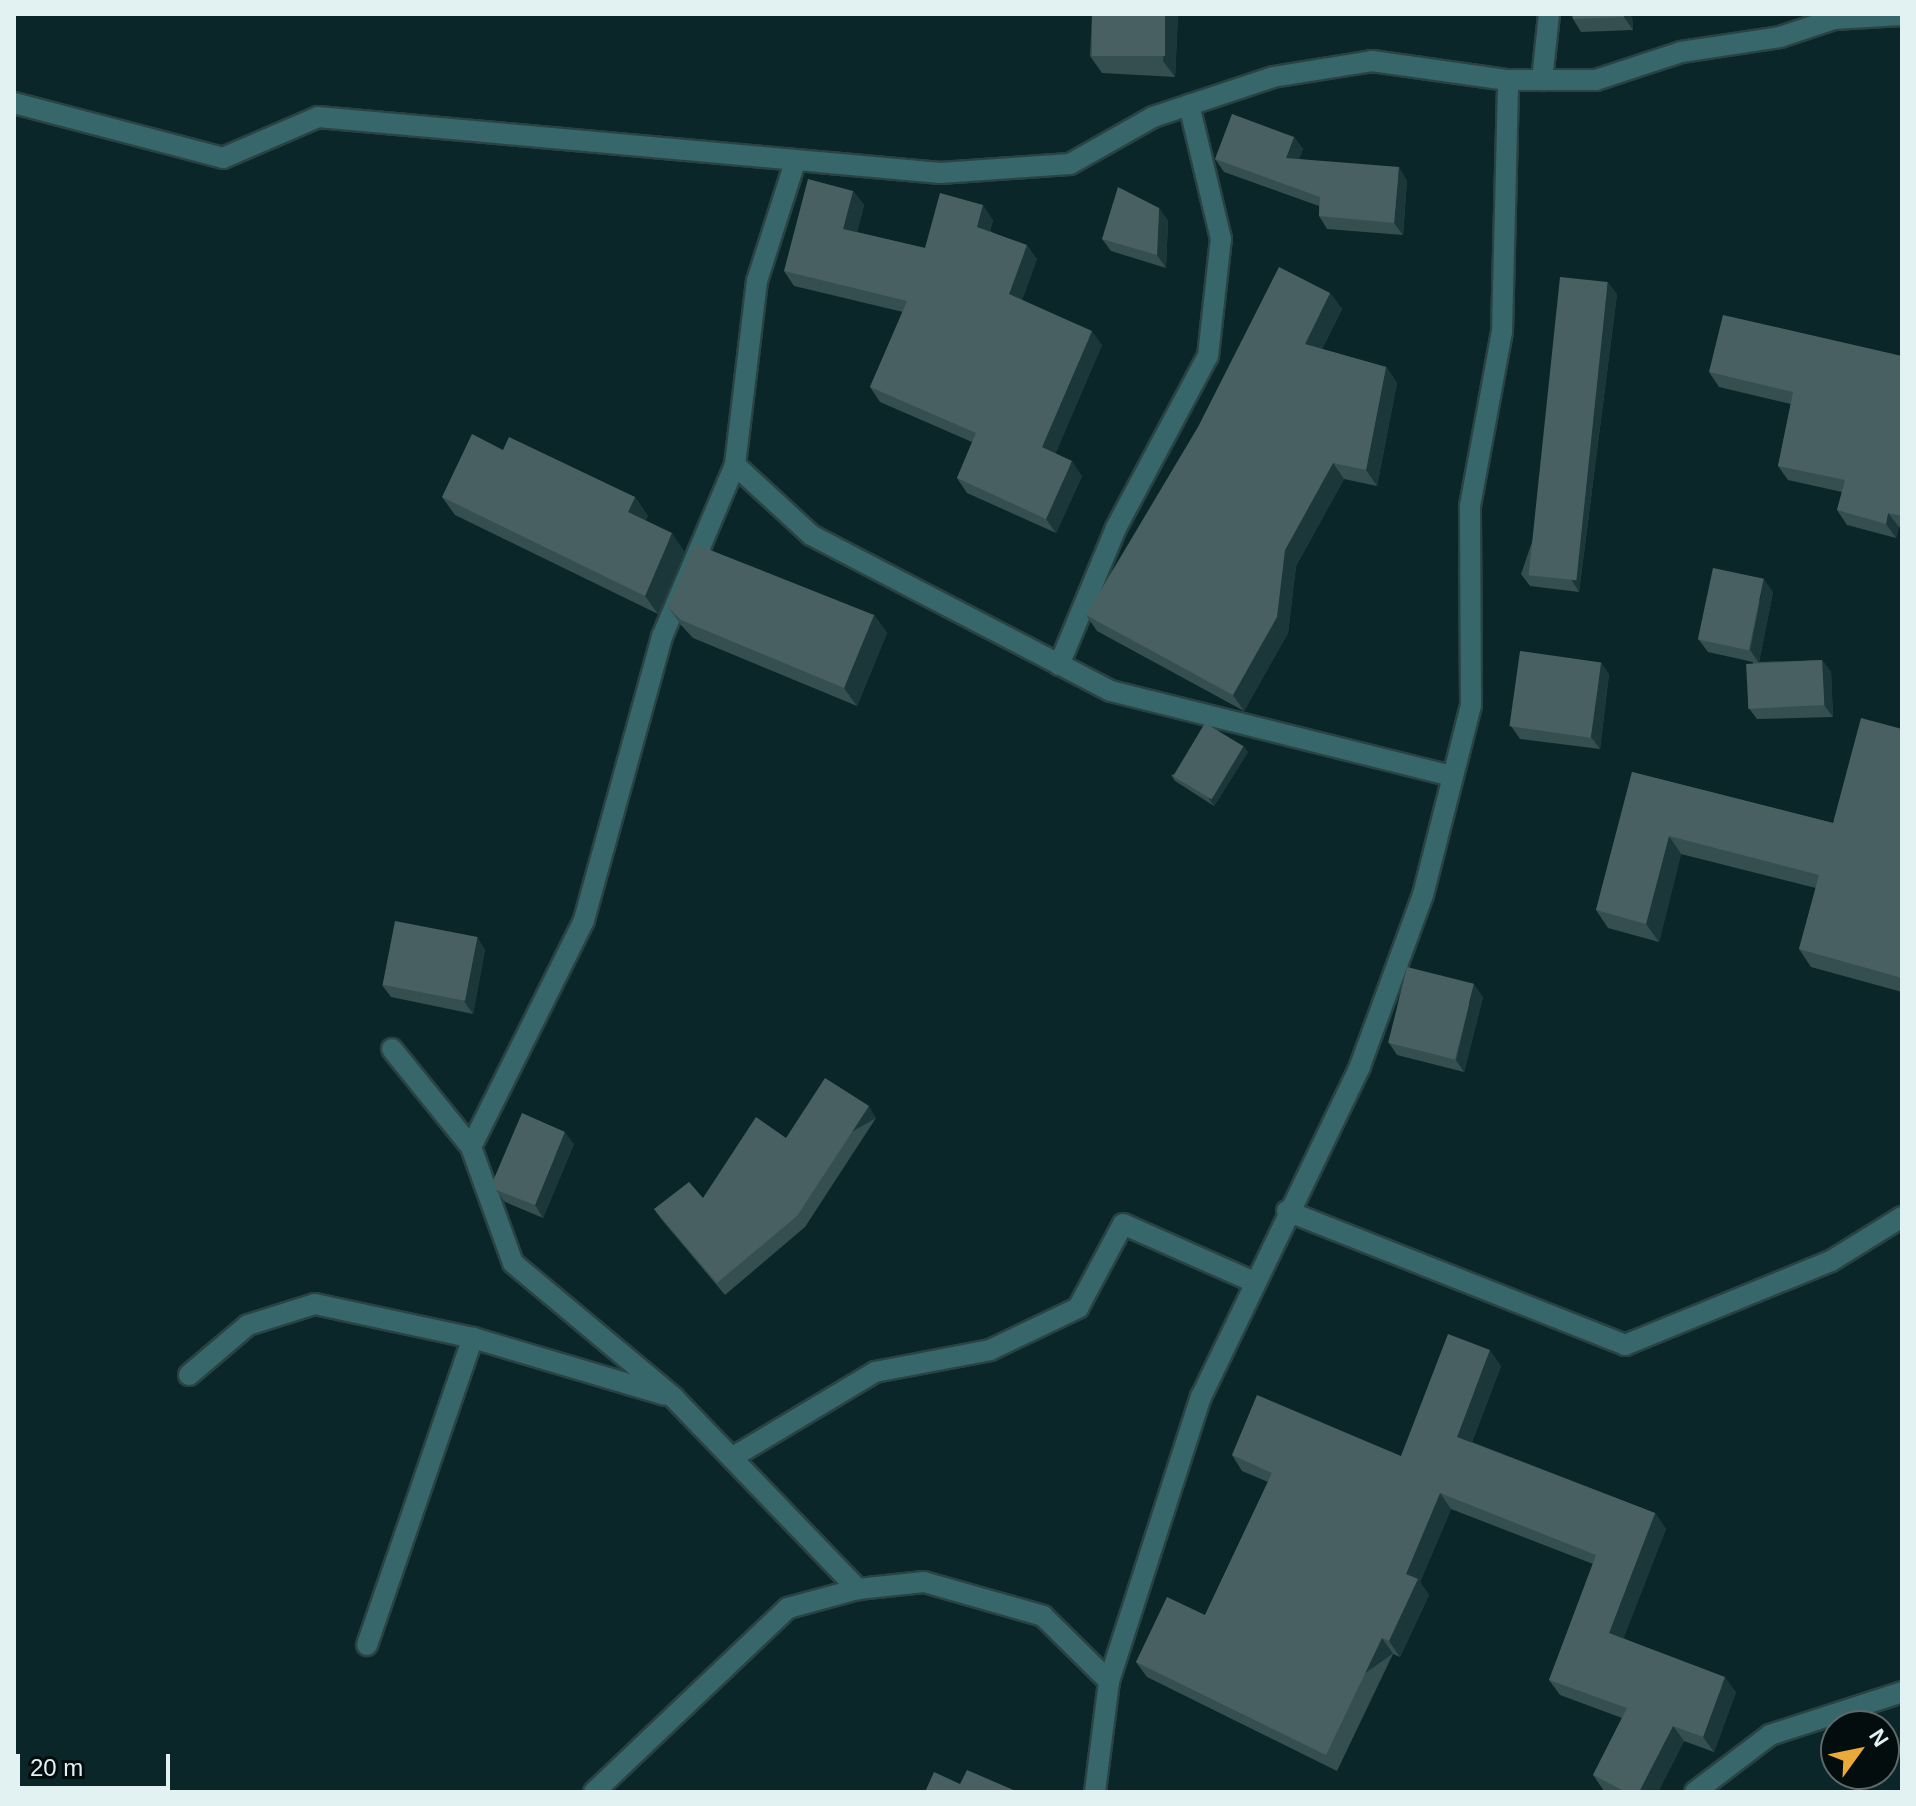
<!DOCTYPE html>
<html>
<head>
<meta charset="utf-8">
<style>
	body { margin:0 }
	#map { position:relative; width:1916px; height:1806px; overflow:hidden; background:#0b2628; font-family:Arial,sans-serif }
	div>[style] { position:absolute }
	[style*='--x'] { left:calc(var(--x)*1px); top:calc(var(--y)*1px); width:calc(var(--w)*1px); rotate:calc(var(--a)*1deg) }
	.roads { filter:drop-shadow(2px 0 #294344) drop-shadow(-2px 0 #294344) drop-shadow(0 2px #294344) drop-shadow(0 -2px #294344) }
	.minor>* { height:20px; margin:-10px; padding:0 10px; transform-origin:10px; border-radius:10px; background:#38676b }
	.wall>* { inset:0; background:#354e50 }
	.shaded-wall>* { inset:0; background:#1c3739; transform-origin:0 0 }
	.building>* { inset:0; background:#486062; transform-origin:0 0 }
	span { translate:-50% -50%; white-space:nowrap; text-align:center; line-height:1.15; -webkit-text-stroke:6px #040d0e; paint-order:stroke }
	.frame { position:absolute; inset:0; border:16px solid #e2f2f3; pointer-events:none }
	.north { position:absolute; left:1820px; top:1710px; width:80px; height:80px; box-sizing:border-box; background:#040d0e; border:2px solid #5d696a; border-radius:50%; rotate:57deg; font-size:22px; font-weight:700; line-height:32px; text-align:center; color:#e2f2f3 }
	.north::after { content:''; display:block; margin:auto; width:28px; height:36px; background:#eaaa39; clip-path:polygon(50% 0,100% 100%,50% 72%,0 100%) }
	.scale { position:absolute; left:16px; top:1754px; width:154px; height:36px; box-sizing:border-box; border:4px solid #e2f2f3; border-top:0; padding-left:10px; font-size:24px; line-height:28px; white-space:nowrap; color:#e2f2f3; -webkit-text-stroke:6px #040d0e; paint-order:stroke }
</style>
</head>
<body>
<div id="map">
	<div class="roads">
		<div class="minor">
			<div style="--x:1542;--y:80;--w:66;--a:-83.9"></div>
			<div style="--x:14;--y:103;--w:216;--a:14.7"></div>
			<div style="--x:223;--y:158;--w:103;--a:-23.3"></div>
			<div style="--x:318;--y:117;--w:625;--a:5.14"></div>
			<div style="--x:940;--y:173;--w:130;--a:-4"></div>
			<div style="--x:1070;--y:164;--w:95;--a:-29.5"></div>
			<div style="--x:1153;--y:117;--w:126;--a:-18.4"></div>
			<div style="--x:1273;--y:77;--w:100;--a:-9.2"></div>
			<div style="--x:1372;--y:61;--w:137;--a:8"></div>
			<div style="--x:1508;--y:80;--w:88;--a:0"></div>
			<div style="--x:1596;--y:80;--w:89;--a:-18.2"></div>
			<div style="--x:1681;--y:52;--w:100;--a:-8.6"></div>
			<div style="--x:1780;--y:37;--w:57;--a:-18.4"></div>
			<div style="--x:1834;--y:19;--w:68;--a:-3.4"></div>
			<div style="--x:735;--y:465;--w:103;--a:42.6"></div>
			<div style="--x:811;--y:535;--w:338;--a:27.5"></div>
			<div style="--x:1111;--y:691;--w:351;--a:14"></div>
			<div style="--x:1059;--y:665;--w:148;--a:-67.4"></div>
			<div style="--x:1116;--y:528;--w:195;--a:-61.9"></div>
			<div style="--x:1208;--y:356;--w:118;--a:-83.7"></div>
			<div style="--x:1221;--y:239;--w:138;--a:-103.4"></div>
			<div style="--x:392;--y:1049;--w:126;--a:51.1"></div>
			<div style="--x:471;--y:1147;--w:123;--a:70.1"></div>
			<div style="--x:513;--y:1263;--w:209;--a:39.9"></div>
			<div style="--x:673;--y:1397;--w:267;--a:46.1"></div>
			<div style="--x:471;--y:1147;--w:254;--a:-63.5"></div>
			<div style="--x:584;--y:920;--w:294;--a:-74.6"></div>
			<div style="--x:662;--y:637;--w:187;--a:-67"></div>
			<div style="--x:735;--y:465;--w:185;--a:-83.2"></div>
			<div style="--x:757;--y:281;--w:125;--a:-72.3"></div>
			<div style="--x:1287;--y:1211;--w:364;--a:21.6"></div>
			<div style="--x:1625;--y:1345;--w:222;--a:-22.2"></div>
			<div style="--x:1831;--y:1261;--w:84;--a:-31.8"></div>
			<div style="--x:189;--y:1375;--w:77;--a:-40.3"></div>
			<div style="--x:248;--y:1325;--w:70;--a:-17.4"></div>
			<div style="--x:315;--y:1304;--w:162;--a:12.1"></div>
			<div style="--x:473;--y:1338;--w:200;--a:16.5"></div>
			<div style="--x:733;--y:1457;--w:165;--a:-30.9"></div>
			<div style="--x:875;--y:1372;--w:117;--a:-10.8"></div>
			<div style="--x:990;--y:1350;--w:98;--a:-25.5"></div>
			<div style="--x:1078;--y:1308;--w:95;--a:-61.8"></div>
			<div style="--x:1123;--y:1224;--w:143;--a:23.9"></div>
			<div style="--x:367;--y:1645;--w:325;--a:-71"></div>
			<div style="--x:594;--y:1792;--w:267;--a:-43.5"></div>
			<div style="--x:788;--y:1608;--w:73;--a:-15.2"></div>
			<div style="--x:858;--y:1589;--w:66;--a:-6.1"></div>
			<div style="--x:924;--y:1582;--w:124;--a:15.9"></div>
			<div style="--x:1043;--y:1616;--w:93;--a:44.6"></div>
			<div style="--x:1095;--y:1792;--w:112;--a:-82.8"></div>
			<div style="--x:1109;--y:1681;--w:299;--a:-72.1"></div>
			<div style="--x:1201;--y:1397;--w:367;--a:-64.3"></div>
			<div style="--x:1360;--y:1066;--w:182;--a:-69.8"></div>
			<div style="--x:1423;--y:895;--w:196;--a:-75.8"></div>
			<div style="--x:1471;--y:705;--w:199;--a:-90.3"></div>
			<div style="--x:1470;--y:506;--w:177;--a:-79.6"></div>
			<div style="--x:1502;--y:332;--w:252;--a:-88.6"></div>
			<div style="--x:1695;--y:1792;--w:94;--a:-37.2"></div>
			<div style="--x:1770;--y:1735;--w:139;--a:-18"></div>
		</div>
	</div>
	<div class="wall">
		<div style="clip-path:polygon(1092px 14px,1178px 14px,1175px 77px,1102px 73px,1090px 56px)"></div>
		<div style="clip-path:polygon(1572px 14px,1741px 14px,1741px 16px,1632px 16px,1633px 30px,1581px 32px,1573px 19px)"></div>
		<div style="clip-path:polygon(1294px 137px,1303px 149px,1299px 159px,1407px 180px,1403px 235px,1327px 229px,1319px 216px,1319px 206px,1224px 172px,1215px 159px)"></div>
		<div style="clip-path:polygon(853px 191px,864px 205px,857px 232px,925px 248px,993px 220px,990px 231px,1037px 259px,1022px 300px,1102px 345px,1055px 454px,1082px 476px,1056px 533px,967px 493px,957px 478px,972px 442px,880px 402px,870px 387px,903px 312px,794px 286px,784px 271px)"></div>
		<div style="clip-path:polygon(1159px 208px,1168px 221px,1166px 268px,1111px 251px,1102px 239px)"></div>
		<div style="clip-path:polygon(1330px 293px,1342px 309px,1322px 349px,1386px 367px,1397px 383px,1377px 486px,1344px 479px,1296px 566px,1288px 633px,1244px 711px,1097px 631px,1086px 615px)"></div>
		<div style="clip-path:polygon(1617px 294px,1579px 592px,1530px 586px,1521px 574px)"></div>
		<div style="clip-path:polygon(1902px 356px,1902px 528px,1899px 527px,1896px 538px,1847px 525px,1837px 510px,1842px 492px,1788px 480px,1778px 466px,1791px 404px,1719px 387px,1709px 372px)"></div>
		<div style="clip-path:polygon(503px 450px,635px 497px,648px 516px,645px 520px,684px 551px,658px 614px,455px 515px,442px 497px)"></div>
		<div style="clip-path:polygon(1773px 592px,1759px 662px,1822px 660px,1831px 672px,1833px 717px,1757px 719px,1748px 707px,1753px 662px,1708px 652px,1699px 640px)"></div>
		<div style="clip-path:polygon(668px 607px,874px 615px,887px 633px,857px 706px,693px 638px,681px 625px)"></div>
		<div style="clip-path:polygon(1609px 674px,1600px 749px,1520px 739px,1511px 726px)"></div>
		<div style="clip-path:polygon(1902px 729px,1902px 992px,1811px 967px,1799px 949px,1816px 888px,1681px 854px,1659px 942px,1608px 928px,1596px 910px,1632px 772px,1833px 823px)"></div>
		<div style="clip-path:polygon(1248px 752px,1214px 806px,1175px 781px,1171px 775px)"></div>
		<div style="clip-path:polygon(477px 937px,485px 950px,473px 1014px,391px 997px,382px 985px)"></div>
		<div style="clip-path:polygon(1483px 997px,1464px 1072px,1397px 1055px,1389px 1043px)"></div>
		<div style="clip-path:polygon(876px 1118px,805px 1227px,725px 1295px,662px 1220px,654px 1209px,703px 1198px,786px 1138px)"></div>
		<div style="clip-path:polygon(574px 1144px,543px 1218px,505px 1202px,496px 1190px)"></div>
		<div style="clip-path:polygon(1501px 1366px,1472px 1442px,1655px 1513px,1666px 1529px,1623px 1638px,1736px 1692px,1714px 1752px,1684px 1741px,1658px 1792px,1606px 1792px,1604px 1791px,1593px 1775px,1622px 1718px,1560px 1695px,1549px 1680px,1593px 1564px,1451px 1509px,1420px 1582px,1429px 1595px,1400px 1657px,1393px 1654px,1337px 1771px,1147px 1677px,1136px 1662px,1205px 1615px,1268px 1482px,1242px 1471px,1232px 1455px,1401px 1456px)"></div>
	</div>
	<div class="shaded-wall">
		<div style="clip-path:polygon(1165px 14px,1178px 14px,1175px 77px,1163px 61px)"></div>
		<div style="clip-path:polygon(1624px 14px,1631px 14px,1632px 16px,1633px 30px,1624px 17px)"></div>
		<div style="clip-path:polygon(1294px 137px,1303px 149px,1295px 171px,1286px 158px)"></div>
		<div style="clip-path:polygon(1399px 167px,1407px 180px,1403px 235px,1394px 223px)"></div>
		<div style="clip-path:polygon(853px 191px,864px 205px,854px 243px,843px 229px)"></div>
		<div style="clip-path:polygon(983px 205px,993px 220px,987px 241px,977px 227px)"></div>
		<div style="clip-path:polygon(1159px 208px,1168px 221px,1166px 268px,1157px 255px)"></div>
		<div style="clip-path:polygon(1027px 245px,1037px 259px,1019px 309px,1009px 294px)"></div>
		<div style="clip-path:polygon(1608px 282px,1617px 294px,1579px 592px,1571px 579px)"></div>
		<div style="clip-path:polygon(1330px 293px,1342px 309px,1316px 361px,1305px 344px)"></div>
		<div style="clip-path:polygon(1092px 331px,1102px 345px,1052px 462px,1042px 447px)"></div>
		<div style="clip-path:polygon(1386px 367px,1397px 383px,1377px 486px,1366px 470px)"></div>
		<div style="clip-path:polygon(1072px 461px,1082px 476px,1056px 533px,1046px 519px)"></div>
		<div style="clip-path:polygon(1333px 463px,1344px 479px,1296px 566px,1288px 633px,1244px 711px,1233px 695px,1285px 550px)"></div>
		<div style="clip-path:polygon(635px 497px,648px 516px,641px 530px,628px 512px)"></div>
		<div style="clip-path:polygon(1888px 513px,1899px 527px,1896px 538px,1886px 524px)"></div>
		<div style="clip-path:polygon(672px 533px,684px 551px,658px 614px,645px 596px)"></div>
		<div style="clip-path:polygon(1764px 579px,1773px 592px,1759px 663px,1750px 650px)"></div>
		<div style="clip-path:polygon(874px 615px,887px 633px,857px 706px,844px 688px)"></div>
		<div style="clip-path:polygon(1822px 660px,1831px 672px,1833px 717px,1824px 705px)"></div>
		<div style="clip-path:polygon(1601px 662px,1609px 674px,1600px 749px,1591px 737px)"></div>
		<div style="clip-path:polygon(1244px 746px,1248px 752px,1214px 806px,1209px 799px)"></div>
		<div style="clip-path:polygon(1669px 836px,1681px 854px,1659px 942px,1646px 924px)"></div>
		<div style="clip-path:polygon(477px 937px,485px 950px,473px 1014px,464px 1001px)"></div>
		<div style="clip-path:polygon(1474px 984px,1483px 997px,1464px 1072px,1456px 1060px)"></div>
		<div style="left:869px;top:1106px;width:14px;height:131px;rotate:60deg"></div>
		<div style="clip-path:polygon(565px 1132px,574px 1144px,543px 1218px,535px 1205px)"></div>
		<div style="clip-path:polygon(1490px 1350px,1501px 1366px,1468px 1452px,1457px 1437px)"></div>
		<div style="clip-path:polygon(1440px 1493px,1451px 1509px,1420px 1582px,1429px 1595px,1400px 1657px,1389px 1641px,1406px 1574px)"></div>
		<div style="clip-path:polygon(1655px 1513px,1666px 1529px,1620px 1648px,1609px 1633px)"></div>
		<div style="left:1382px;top:1638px;width:19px;height:130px;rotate:55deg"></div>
		<div style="clip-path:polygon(1725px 1677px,1736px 1692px,1714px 1752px,1703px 1737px)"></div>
		<div style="clip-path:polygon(1673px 1726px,1684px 1741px,1658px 1792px,1639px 1792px)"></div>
	</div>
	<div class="building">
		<div style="left:1092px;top:14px;width:73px;height:42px"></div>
		<div style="clip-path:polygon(1572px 14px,1624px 14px,1624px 17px,1573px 19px)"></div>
		<div style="clip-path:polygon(1232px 114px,1294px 137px,1286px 158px,1399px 167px,1394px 223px,1319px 216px,1320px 197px,1215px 159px)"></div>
		<div style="clip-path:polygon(808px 179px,853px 191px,843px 229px,925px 248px,940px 193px,983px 205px,977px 227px,1027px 245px,1009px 294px,1092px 331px,1042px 447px,1072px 461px,1046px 519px,957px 478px,976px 433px,870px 387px,907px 301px,784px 271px)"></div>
		<div style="clip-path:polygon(1118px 187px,1159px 208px,1157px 255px,1102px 239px)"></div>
		<div style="clip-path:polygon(1279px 267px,1330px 293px,1305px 344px,1386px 367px,1366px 470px,1333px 463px,1285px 550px,1277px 617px,1233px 695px,1086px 615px,1198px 427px)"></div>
		<div style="left:1560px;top:277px;width:48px;height:300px;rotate:6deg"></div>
		<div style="clip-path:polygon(1723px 315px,1902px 356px,1902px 516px,1888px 513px,1886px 524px,1837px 510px,1845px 480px,1778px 466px,1793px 392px,1709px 372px)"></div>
		<div style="clip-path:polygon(472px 434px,503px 450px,509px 437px,635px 497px,628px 512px,672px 533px,645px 596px,442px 497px)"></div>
		<div style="clip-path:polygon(695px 544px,874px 615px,844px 688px,681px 620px,668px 607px)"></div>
		<div style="left:1713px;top:568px;width:52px;height:73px;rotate:12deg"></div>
		<div style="left:1520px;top:651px;width:82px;height:76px;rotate:8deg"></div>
		<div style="left:1822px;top:660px;width:45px;height:76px;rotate:87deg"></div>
		<div style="clip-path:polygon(1861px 718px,1902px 729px,1902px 978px,1799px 949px,1819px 875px,1669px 836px,1646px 924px,1596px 910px,1632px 772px,1833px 823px)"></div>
		<div style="left:1205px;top:723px;width:45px;height:62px;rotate:31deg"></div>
		<div style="left:395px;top:921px;width:84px;height:65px;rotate:11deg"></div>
		<div style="left:1407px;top:967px;width:69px;height:78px;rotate:14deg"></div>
		<div style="clip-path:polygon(825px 1078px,869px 1106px,797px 1216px,717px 1283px,654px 1209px,689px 1182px,703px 1198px,756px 1117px,786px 1138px)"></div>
		<div style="clip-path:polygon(522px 1113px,565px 1132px,535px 1205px,496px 1190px,493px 1181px)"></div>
		<div style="clip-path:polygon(1448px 1334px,1490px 1350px,1457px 1437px,1655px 1513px,1609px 1633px,1725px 1677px,1703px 1737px,1673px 1726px,1639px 1792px,1626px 1792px,1593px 1775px,1627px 1708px,1549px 1680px,1596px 1555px,1440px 1493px,1406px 1574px,1418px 1579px,1389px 1641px,1382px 1638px,1326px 1755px,1136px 1662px,1167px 1597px,1205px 1615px,1272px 1473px,1232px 1455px,1257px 1395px,1401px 1456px)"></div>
		<div style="clip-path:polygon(967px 1770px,1018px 1792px,925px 1792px,934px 1772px,960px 1784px)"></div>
	</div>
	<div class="frame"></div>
	<div class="north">N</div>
	<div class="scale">20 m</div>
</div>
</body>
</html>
